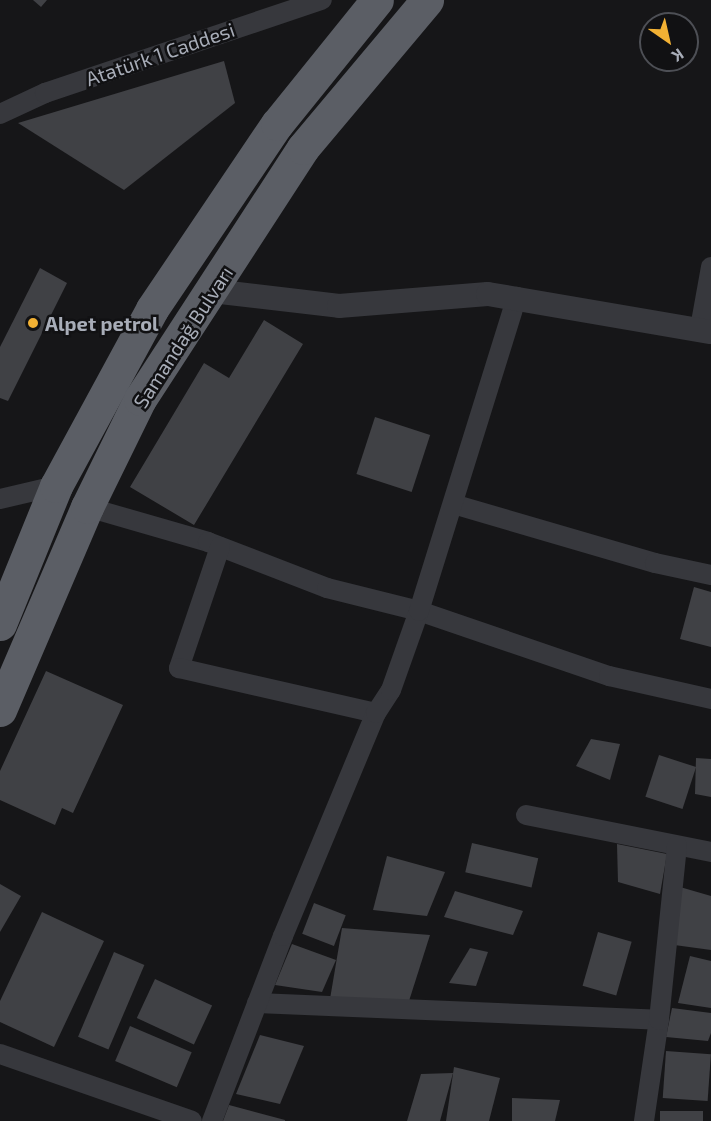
<!DOCTYPE html>
<html>
<head>
<meta charset="utf-8">
<style>
	body { margin:0 }
	#map { position:relative; width:711px; height:1121px; overflow:hidden; background:#161618; font-family:"Exo 2",sans-serif }
	div>[style] { position:absolute }
	[style*='--x'] { left:calc(var(--x)*1px); top:calc(var(--y)*1px); width:calc(var(--w)*1px); rotate:calc(var(--a)*1deg) }
	.building>* { inset:0; background:#404145; transform-origin:0 0 }
	.minor>* { height:20px; margin:-10px; padding:0 10px; transform-origin:10px; border-radius:10px; background:#37383d }
	.tertiary>* { height:24px; margin:-12px; padding:0 12px; transform-origin:12px; border-radius:12px; background:#37383d }
	.trunk>* { height:33px; margin:-16.5px; padding:0 16.5px; transform-origin:16.5px; border-radius:16.5px; background:#5b5e65 }
	.dots>* { width:16px; height:16px; translate:-50% -50%; box-sizing:border-box; border:3px solid #111113; border-radius:50% }
	span { translate:-50% -50%; white-space:nowrap; text-align:center; line-height:1.15; -webkit-text-stroke:5px #111113; paint-order:stroke }
	.street-label { font-size:20px; color:#a8adb8 }
	.poi-label { font-size:20px; color:#a8adb8; font-weight:700 }
	.left { translate:0 -50%; text-align:left }
	.north { position:absolute; left:639px; top:12px; width:60px; height:60px; box-sizing:border-box; background:#111113; border:2px solid #4d4f55; border-radius:50%; rotate:146deg; font-size:16px; font-weight:700; line-height:24px; text-align:center; color:#a8adb8 }
	.north::after { content:''; display:block; margin:auto; width:21px; height:27px; background:#f2b134; clip-path:polygon(50% 0,100% 100%,50% 72%,0 100%) }
</style>
</head>
<body>
<div id="map">
	<div class="building">
		<div style="clip-path:polygon(33px 0,47px 0,41px 7px)"></div>
		<div style="clip-path:polygon(224px 61px,235px 103px,124px 190px,18px 123px)"></div>
		<div style="clip-path:polygon(40px 268px,67px 283px,8px 401px,0 398px,0 347px)"></div>
		<div style="clip-path:polygon(264px 320px,303px 344px,194px 525px,130px 487px,204px 363px,229px 378px)"></div>
		<div style="left:375px;top:417px;width:58px;height:60px;rotate:18deg"></div>
		<div style="clip-path:polygon(694px 587px,711px 592px,711px 647px,680px 639px)"></div>
		<div style="clip-path:polygon(46px 671px,123px 705px,73px 813px,62px 808px,55px 825px,0 800px,0 771px)"></div>
		<div style="clip-path:polygon(591px 739px,620px 744px,610px 780px,576px 766px)"></div>
		<div style="left:659px;top:755px;width:39px;height:44px;rotate:18deg"></div>
		<div style="clip-path:polygon(696px 758px,711px 759px,711px 797px,695px 794px)"></div>
		<div style="left:472px;top:843px;width:68px;height:30px;rotate:13deg"></div>
		<div style="clip-path:polygon(617px 844px,667px 854px,660px 894px,618px 882px)"></div>
		<div style="clip-path:polygon(387px 856px,445px 872px,427px 916px,373px 910px)"></div>
		<div style="clip-path:polygon(0 884px,21px 896px,0 932px)"></div>
		<div style="clip-path:polygon(680px 887px,711px 896px,711px 950px,667px 944px)"></div>
		<div style="clip-path:polygon(455px 891px,523px 911px,513px 935px,444px 917px)"></div>
		<div style="left:314px;top:903px;width:34px;height:33px;rotate:21deg"></div>
		<div style="clip-path:polygon(42px 912px,104px 941px,54px 1047px,0 1022px,0 1001px)"></div>
		<div style="clip-path:polygon(342px 928px,430px 935px,409px 1001px,330px 999px)"></div>
		<div style="left:598px;top:932px;width:35px;height:56px;rotate:16deg"></div>
		<div style="clip-path:polygon(292px 944px,336px 960px,322px 992px,275px 985px)"></div>
		<div style="clip-path:polygon(470px 948px,488px 952px,476px 986px,449px 983px)"></div>
		<div style="left:114px;top:952px;width:33px;height:92px;rotate:23deg"></div>
		<div style="clip-path:polygon(690px 956px,711px 961px,711px 1008px,678px 1003px)"></div>
		<div style="left:155px;top:979px;width:63px;height:43px;rotate:25deg"></div>
		<div style="clip-path:polygon(672px 1008px,711px 1013px,711px 1033px,708px 1041px,666px 1037px)"></div>
		<div style="left:130px;top:1026px;width:67px;height:38px;rotate:23deg"></div>
		<div style="clip-path:polygon(260px 1035px,304px 1046px,280px 1104px,236px 1094px)"></div>
		<div style="left:666px;top:1051px;width:45px;height:47px;rotate:4deg"></div>
		<div style="clip-path:polygon(454px 1067px,500px 1078px,489px 1121px,446px 1121px)"></div>
		<div style="clip-path:polygon(453px 1073px,440px 1121px,407px 1121px,421px 1074px)"></div>
		<div style="clip-path:polygon(512px 1098px,560px 1100px,555px 1121px,512px 1121px)"></div>
		<div style="clip-path:polygon(229px 1105px,285px 1120px,285px 1121px,223px 1121px)"></div>
		<div style="left:660px;top:1111px;width:43px;height:10px"></div>
	</div>
	<div class="minor">
		<div style="--x:0;--y:114;--w:50;--a:-25"></div>
		<div style="--x:45;--y:93;--w:292;--a:-18.6"></div>
		<div style="--x:700;--y:328;--w:62;--a:-79.8"></div>
		<div style="--x:0;--y:499;--w:57;--a:-13.1"></div>
		<div style="--x:453;--y:504;--w:210;--a:16.3"></div>
		<div style="--x:655;--y:563;--w:57;--a:12.1"></div>
		<div style="--x:87;--y:507;--w:126;--a:16.1"></div>
		<div style="--x:208;--y:542;--w:128;--a:21.1"></div>
		<div style="--x:327;--y:588;--w:95;--a:14"></div>
		<div style="--x:419;--y:611;--w:201;--a:18.9"></div>
		<div style="--x:609;--y:676;--w:105;--a:12.7"></div>
		<div style="--x:220;--y:547;--w:128;--a:108.7"></div>
		<div style="--x:179;--y:668;--w:202;--a:12.9"></div>
		<div style="--x:526;--y:815;--w:189;--a:11.3"></div>
		<div style="--x:257;--y:1003;--w:402;--a:2.4"></div>
		<div style="--x:0;--y:1054;--w:203;--a:19.2"></div>
		<div style="--x:212;--y:1121;--w:198;--a:-69"></div>
		<div style="--x:283;--y:936;--w:242;--a:-67.4"></div>
		<div style="--x:376;--y:713;--w:27;--a:-57"></div>
		<div style="--x:391;--y:690;--w:84;--a:-70.5"></div>
		<div style="--x:419;--y:611;--w:329;--a:-72.7"></div>
		<div style="--x:644;--y:1121;--w:102;--a:-81.6"></div>
		<div style="--x:659;--y:1020;--w:175;--a:-84.1"></div>
	</div>
	<div class="tertiary">
		<div style="--x:212;--y:291;--w:128;--a:6.7"></div>
		<div style="--x:339;--y:306;--w:149;--a:-4.6"></div>
		<div style="--x:488;--y:294;--w:226;--a:9.7"></div>
	</div>
	<div class="trunk">
		<div style="--x:0;--y:624;--w:149;--a:-67.9"></div>
		<div style="--x:56;--y:486;--w:201;--a:-61.5"></div>
		<div style="--x:152;--y:309;--w:223;--a:-56"></div>
		<div style="--x:277;--y:124;--w:159;--a:-51.1"></div>
		<div style="--x:0;--y:710;--w:221;--a:-66.8"></div>
		<div style="--x:87;--y:507;--w:120;--a:-63.9"></div>
		<div style="--x:140;--y:399;--w:299;--a:-57"></div>
		<div style="--x:303;--y:148;--w:193;--a:-50"></div>
	</div>
	<div class="dots">
		<div style="left:33px;top:323px;background:#f2b134"></div>
	</div>
	<div class="street-label">
		<span style="left:160px;top:54px;rotate:-19deg">Atatürk 1 Caddesi</span>
		<span style="left:183px;top:337px;rotate:-57deg">Samandağ Bulvarı</span>
	</div>
	<div class="poi-label">
		<span class="left" style="left:45px;top:323px">Alpet petrol</span>
	</div>
	<div class="north">K</div>
</div>
</body>
</html>
